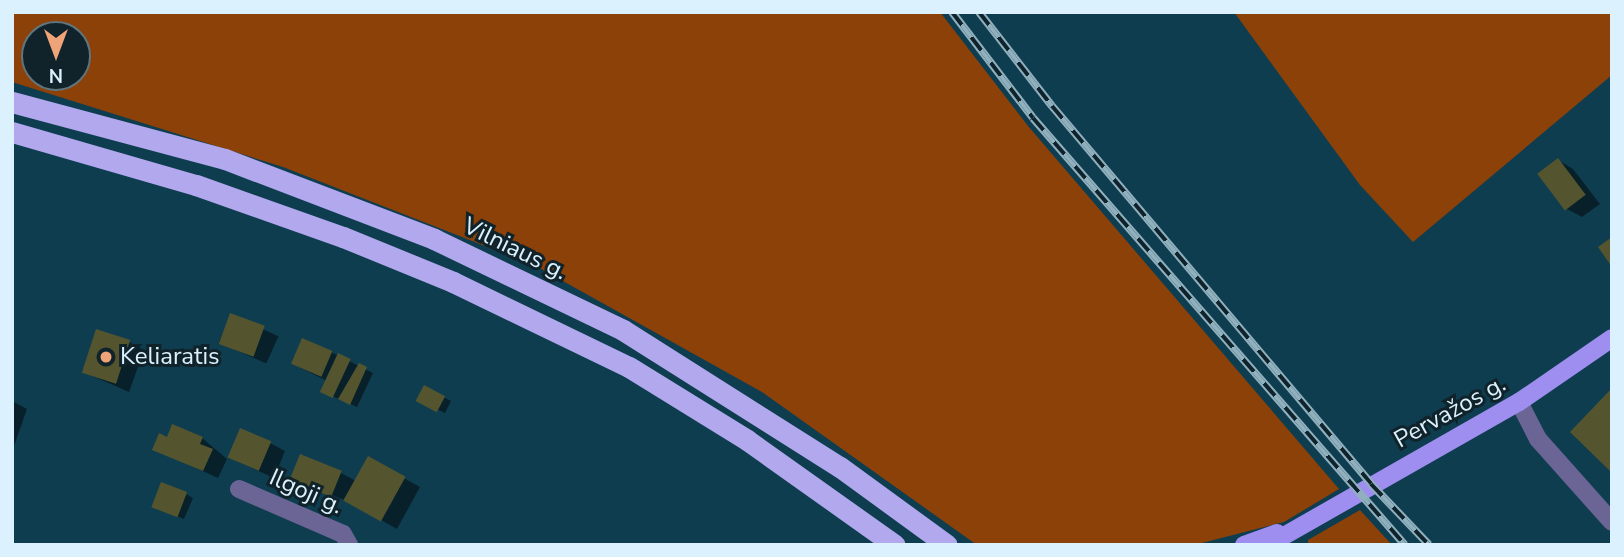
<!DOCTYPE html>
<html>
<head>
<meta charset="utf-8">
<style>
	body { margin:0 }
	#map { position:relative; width:1624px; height:557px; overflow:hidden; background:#0f3d50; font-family:"Nunito Sans",sans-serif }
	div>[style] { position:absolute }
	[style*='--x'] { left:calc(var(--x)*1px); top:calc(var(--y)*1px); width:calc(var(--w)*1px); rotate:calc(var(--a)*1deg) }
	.green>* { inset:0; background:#8c4109 }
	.shadow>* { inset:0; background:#0007; transform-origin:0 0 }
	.building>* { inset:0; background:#54552e; transform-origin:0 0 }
	.minor>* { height:18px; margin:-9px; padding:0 9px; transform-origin:9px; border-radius:9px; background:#6b6595 }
	.major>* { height:18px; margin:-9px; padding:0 9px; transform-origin:9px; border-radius:9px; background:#9e8ef0 }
	.highway>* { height:21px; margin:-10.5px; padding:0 10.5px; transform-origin:10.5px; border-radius:10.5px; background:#b1a8ee }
	.rail>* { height:8px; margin-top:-4px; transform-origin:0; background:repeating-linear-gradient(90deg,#10222a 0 16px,#90b0be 0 32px); box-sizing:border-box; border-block:2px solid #90b0be }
	.dots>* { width:19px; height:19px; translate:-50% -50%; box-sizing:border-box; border:4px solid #10222a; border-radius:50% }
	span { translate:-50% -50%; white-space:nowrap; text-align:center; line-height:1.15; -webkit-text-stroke:6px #10222a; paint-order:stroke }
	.street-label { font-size:24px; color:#dbf2fe }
	.poi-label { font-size:24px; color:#dbf2fe }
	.left { translate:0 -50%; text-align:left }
	.frame { position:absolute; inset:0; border:14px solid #dbf2fe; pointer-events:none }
	.north { position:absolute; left:21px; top:21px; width:70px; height:70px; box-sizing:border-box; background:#10222a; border:2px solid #61757f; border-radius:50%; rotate:180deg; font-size:19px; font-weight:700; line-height:28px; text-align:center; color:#dbf2fe }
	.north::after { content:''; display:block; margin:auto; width:24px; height:32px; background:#efa378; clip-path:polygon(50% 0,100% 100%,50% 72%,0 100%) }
</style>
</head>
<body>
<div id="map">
	<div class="green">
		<div style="clip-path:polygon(evenodd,12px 12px,940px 12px,1028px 126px,1339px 489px,1284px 522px,1194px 545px,977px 545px,762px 392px,536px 266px,283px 167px,12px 82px,12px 12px,35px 35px,77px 35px,77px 77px,35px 77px,35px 35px)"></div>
		<div style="clip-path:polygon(1234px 12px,1612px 12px,1612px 75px,1413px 242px,1360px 185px)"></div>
		<div style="clip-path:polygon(1360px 510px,1392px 545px,1308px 545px,1308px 540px)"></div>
	</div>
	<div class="shadow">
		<div style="clip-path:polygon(1558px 160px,1573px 169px,1600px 204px,1582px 217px,1567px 209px)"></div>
		<div style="left:231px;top:315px;width:52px;height:30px;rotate:24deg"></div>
		<div style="clip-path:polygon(129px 342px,144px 350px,129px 392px,83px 372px)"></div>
		<div style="clip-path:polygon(331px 352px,373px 373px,357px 407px,330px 395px,327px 381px,293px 364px)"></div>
		<div style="clip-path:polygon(425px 387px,451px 401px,445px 413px,426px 404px)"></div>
		<div style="clip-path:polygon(12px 401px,27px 409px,14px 446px,12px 445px)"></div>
		<div style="clip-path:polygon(202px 438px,227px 459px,218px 478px,154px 449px,168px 439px)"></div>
		<div style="clip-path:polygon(270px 443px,285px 451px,274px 478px,230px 458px)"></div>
		<div style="clip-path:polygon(368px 458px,420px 487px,397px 529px,347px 501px,291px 479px,341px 473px,356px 481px)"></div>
		<div style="clip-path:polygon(186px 494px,193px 498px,184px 519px,161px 510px)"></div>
	</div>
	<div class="building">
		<div style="left:1558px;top:158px;width:46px;height:26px;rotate:53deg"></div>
		<div style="clip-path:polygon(1612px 237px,1612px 267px,1598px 247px)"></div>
		<div style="left:230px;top:313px;width:37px;height:33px;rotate:20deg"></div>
		<div style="left:96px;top:329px;width:36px;height:46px;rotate:18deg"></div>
		<div style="left:302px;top:338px;width:33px;height:28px;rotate:23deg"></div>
		<div style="left:338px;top:353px;width:14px;height:43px;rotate:25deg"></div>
		<div style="clip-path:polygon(359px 363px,367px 367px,350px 405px,338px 399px)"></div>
		<div style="left:424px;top:385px;width:24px;height:18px;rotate:28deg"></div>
		<div style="clip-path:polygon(1612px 388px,1612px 473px,1570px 432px)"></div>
		<div style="clip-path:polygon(172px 424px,203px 437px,200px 444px,213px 449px,203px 471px,152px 450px,159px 433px,167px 437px)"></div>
		<div style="left:240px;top:428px;width:34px;height:32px;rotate:23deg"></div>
		<div style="left:300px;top:454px;width:45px;height:28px;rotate:22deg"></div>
		<div style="left:368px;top:456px;width:43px;height:51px;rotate:29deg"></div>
		<div style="left:161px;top:482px;width:28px;height:27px;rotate:21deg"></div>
	</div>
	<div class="minor">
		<div style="--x:1519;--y:402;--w:42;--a:62.8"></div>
		<div style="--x:1538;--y:439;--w:111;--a:48.3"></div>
		<div style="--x:239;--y:489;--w:113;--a:23.4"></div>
		<div style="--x:343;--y:534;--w:13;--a:61"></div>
	</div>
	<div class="major">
		<div style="--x:1244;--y:545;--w:35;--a:-20"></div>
		<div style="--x:1268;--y:545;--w:289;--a:-29.7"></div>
		<div style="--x:1519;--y:402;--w:113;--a:-34.5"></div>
	</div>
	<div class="highway">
		<div style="--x:12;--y:102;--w:220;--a:15"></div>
		<div style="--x:225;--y:159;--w:224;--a:20.9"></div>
		<div style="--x:434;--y:239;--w:210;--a:25.7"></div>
		<div style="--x:623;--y:330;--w:257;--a:32.3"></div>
		<div style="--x:840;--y:467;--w:132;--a:36.1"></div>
		<div style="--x:12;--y:132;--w:191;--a:16.1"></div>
		<div style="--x:196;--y:185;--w:156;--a:19.5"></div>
		<div style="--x:343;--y:237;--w:119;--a:22.2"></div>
		<div style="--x:453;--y:282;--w:195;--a:25.8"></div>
		<div style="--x:629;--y:367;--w:139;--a:31.7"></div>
		<div style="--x:747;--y:440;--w:181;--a:35.4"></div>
	</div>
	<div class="rail">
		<div style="--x:952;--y:12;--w:133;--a:52.6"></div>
		<div style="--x:1033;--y:118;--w:566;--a:48.94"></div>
		<div style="--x:979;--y:12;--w:119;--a:52.2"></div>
		<div style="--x:1052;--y:106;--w:495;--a:49.8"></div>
		<div style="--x:1371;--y:484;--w:84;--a:46.4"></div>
	</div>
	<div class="dots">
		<div style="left:106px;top:357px;background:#efa378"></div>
	</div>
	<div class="street-label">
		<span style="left:515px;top:249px;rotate:26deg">Vilniaus g.</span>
		<span style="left:1450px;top:412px;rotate:-29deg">Pervažos g.</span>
		<span style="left:306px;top:492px;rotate:24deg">Ilgoji g.</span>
	</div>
	<div class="poi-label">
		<span class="left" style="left:120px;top:357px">Keliaratis</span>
	</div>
	<div class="frame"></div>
	<div class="north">N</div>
</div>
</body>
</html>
